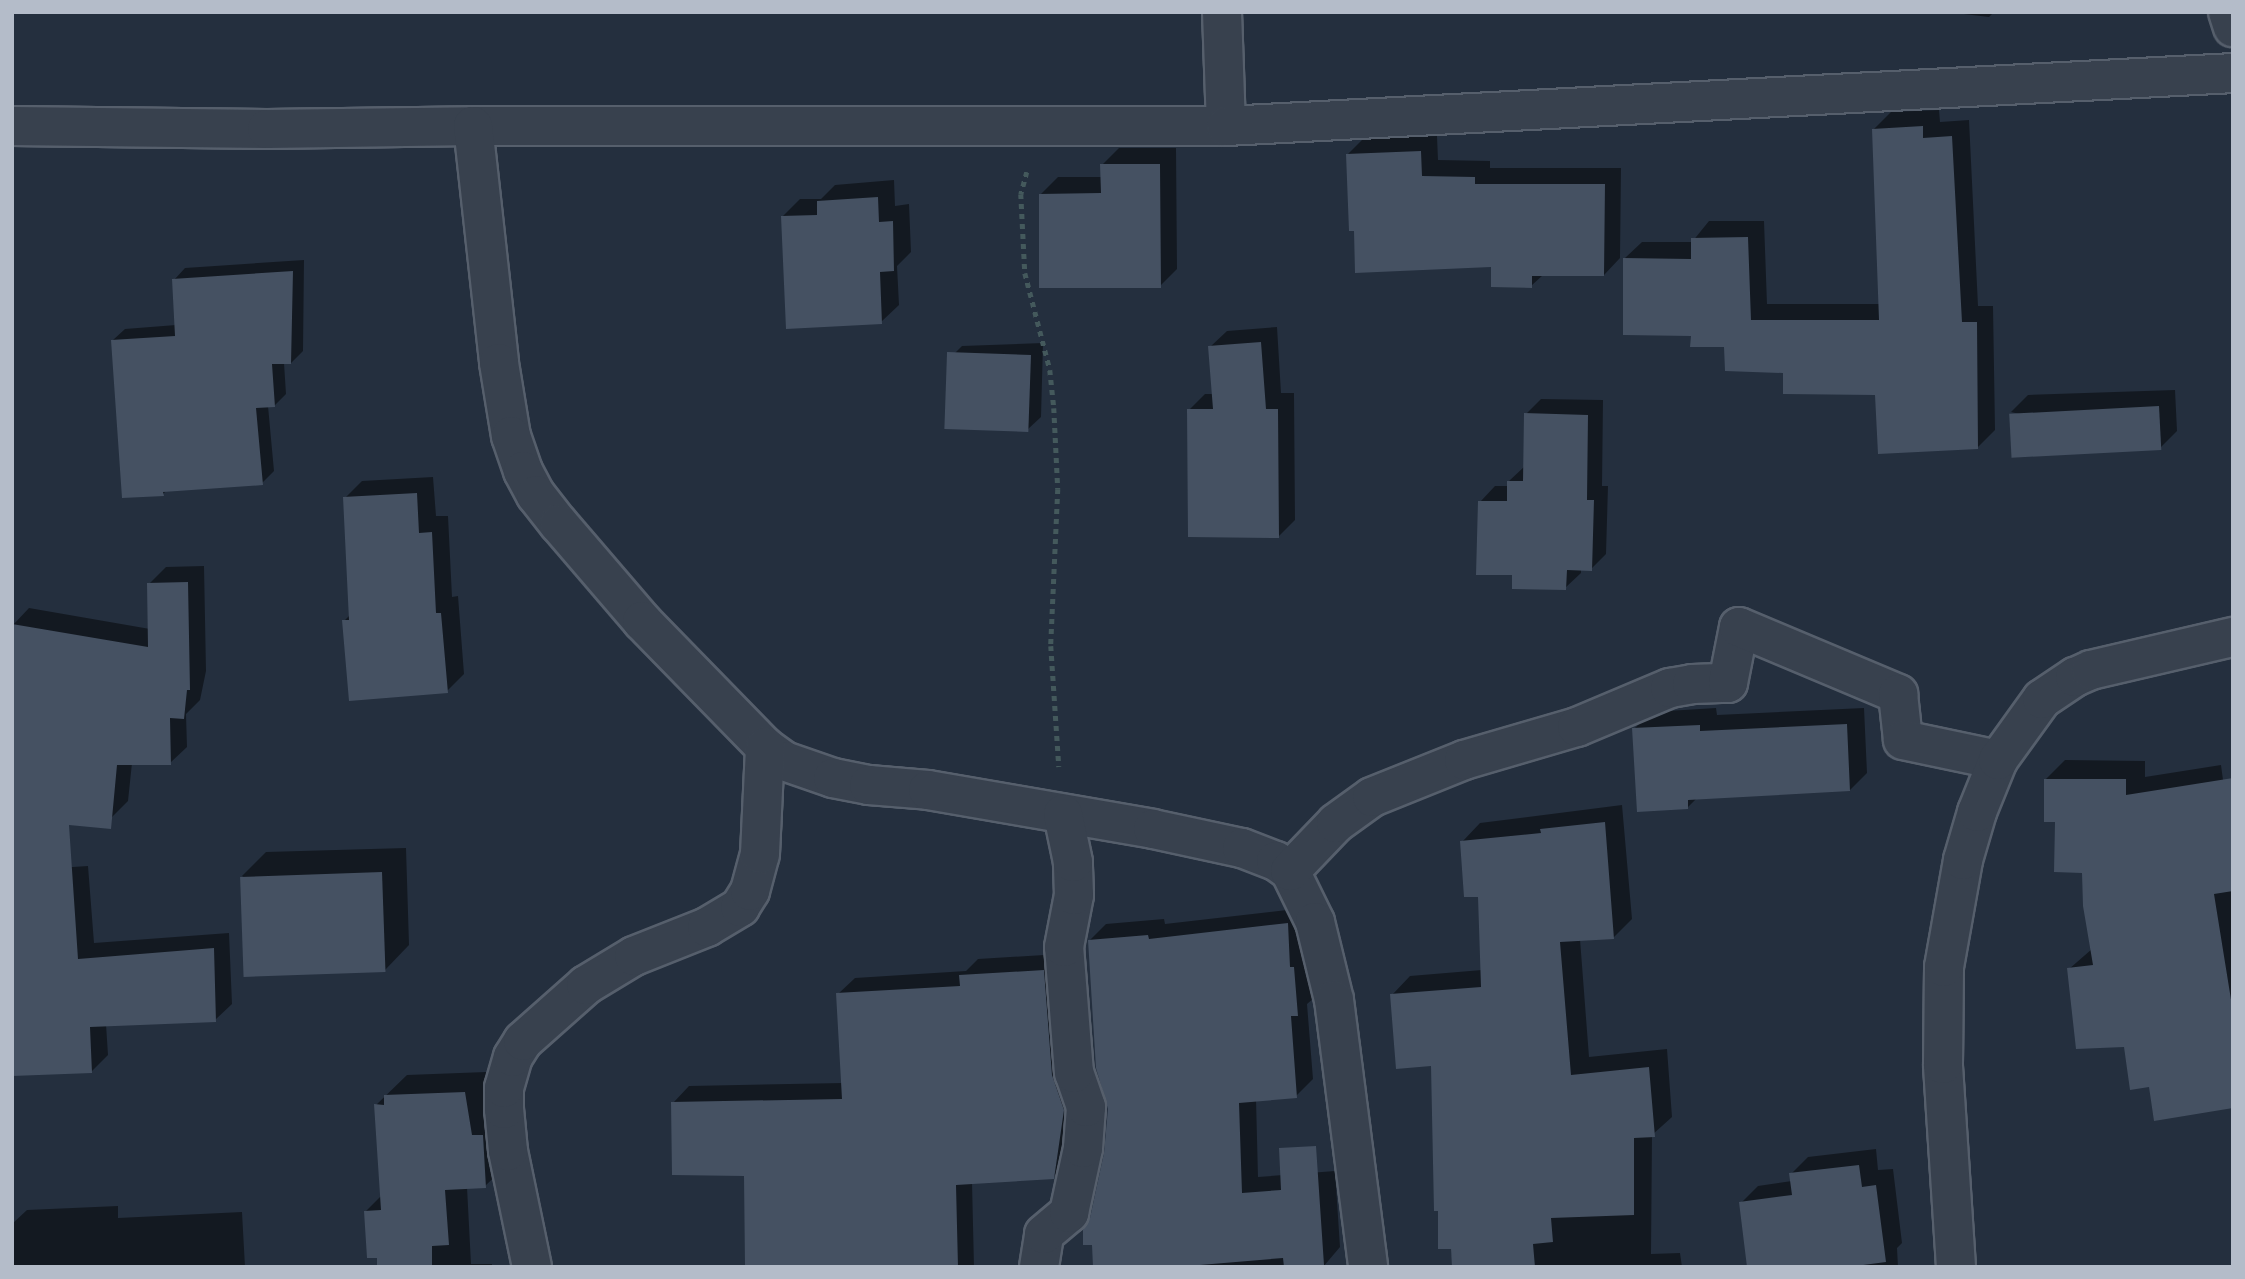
<!DOCTYPE html>
<html>
<head>
<meta charset="utf-8">
<style>
	body { margin:0 }
	#map { position:relative; width:2245px; height:1279px; overflow:hidden; background:#242f3e; font-family:Figtree,sans-serif }
	div>[style] { position:absolute }
	[style*='--x'] { left:calc(var(--x)*1px); top:calc(var(--y)*1px); width:calc(var(--w)*1px); rotate:calc(var(--a)*1deg) }
	.shadow>* { inset:0; background:#0007 }
	.building>* { inset:0; background:#455162; transform-origin:0 0 }
	.path>* { height:4.5px; margin-top:-2.25px; transform-origin:0; background:repeating-linear-gradient(90deg,#44595c 0 5px,transparent 0 10px) }
	.roads { filter:drop-shadow(2px 0 #565f6c) drop-shadow(-2px 0 #565f6c) drop-shadow(0 2px #565f6c) drop-shadow(0 -2px #565f6c) }
	.minor>* { height:38px; margin:-19px; padding:0 19px; transform-origin:19px; border-radius:19px; background:#38414e }
	span { translate:-50% -50%; white-space:nowrap; text-align:center; line-height:1.15; -webkit-text-stroke:7px #1d2633; paint-order:stroke }
	.frame { position:absolute; inset:0; border:14px solid #b4bcc9; pointer-events:none }
</style>
</head>
<body>
<div id="map">
	<div class="shadow">
		<div style="clip-path:polygon(1947px 12px,1994px 12px,1989px 17px)"></div>
		<div style="clip-path:polygon(1939px 110px,1940px 122px,1969px 120px,1978px 306px,1993px 306px,1995px 430px,1978px 447px,1877px 393px,1785px 372px,1692px 334px,1625px 258px,1642px 242px,1692px 242px,1709px 221px,1764px 221px,1767px 304px,1880px 304px,1874px 129px,1891px 112px)"></div>
		<div style="clip-path:polygon(1437px 136px,1438px 160px,1490px 161px,1490px 168px,1621px 168px,1620px 258px,1604px 275px,1543px 275px,1531px 286px,1493px 265px,1355px 229px,1347px 155px,1364px 138px)"></div>
		<div style="clip-path:polygon(1119px 148px,1176px 148px,1177px 269px,1160px 286px,1041px 194px,1058px 177px,1102px 177px,1102px 165px)"></div>
		<div style="clip-path:polygon(894px 180px,895px 206px,909px 204px,911px 252px,897px 266px,899px 305px,881px 322px,783px 216px,800px 199px,821px 199px,835px 185px)"></div>
		<div style="clip-path:polygon(304px 260px,303px 351px,291px 363px,284px 363px,286px 394px,275px 405px,268px 406px,274px 471px,262px 483px,168px 489px,163px 494px,113px 340px,125px 329px,176px 325px,174px 280px,185px 268px)"></div>
		<div style="clip-path:polygon(1277px 327px,1281px 393px,1294px 393px,1295px 520px,1279px 536px,1189px 410px,1205px 394px,1214px 394px,1210px 347px,1227px 331px)"></div>
		<div style="clip-path:polygon(1043px 343px,1041px 417px,1027px 430px,949px 359px,962px 346px)"></div>
		<div style="clip-path:polygon(2175px 390px,2177px 431px,2160px 448px,2011px 412px,2028px 395px)"></div>
		<div style="clip-path:polygon(1541px 399px,1603px 400px,1602px 486px,1608px 486px,1606px 554px,1591px 569px,1581px 569px,1581px 573px,1565px 588px,1514px 574px,1480px 502px,1495px 486px,1509px 486px,1509px 481px,1525px 466px,1526px 414px)"></div>
		<div style="clip-path:polygon(433px 477px,436px 516px,448px 516px,452px 597px,458px 596px,464px 674px,447px 691px,344px 621px,350px 615px,345px 498px,362px 481px)"></div>
		<div style="clip-path:polygon(204px 566px,206px 671px,200px 700px,186px 714px,187px 747px,170px 763px,132px 763px,128px 801px,111px 818px,13px 625px,29px 608px,150px 629px,149px 584px,166px 567px)"></div>
		<div style="clip-path:polygon(1716px 708px,1717px 715px,1864px 708px,1867px 773px,1850px 790px,1697px 798px,1687px 808px,1634px 729px,1651px 712px)"></div>
		<div style="clip-path:polygon(2065px 760px,2145px 761px,2145px 777px,2221px 765px,2233px 855px,2233px 1106px,2150px 1085px,2125px 1045px,2069px 969px,2092px 949px,2084px 871px,2057px 820px,2046px 779px)"></div>
		<div style="clip-path:polygon(1622px 805px,1632px 919px,1614px 937px,1580px 939px,1589px 1057px,1667px 1049px,1672px 1117px,1652px 1135px,1651px 1254px,1680px 1253px,1682px 1267px,1453px 1267px,1433px 1064px,1392px 995px,1410px 976px,1482px 970px,1479px 895px,1462px 842px,1480px 823px)"></div>
		<div style="clip-path:polygon(406px 848px,409px 945px,385px 970px,242px 876px,266px 852px)"></div>
		<div style="clip-path:polygon(88px 866px,94px 943px,229px 933px,232px 1004px,215px 1020px,106px 1024px,108px 1055px,92px 1071px,12px 871px)"></div>
		<div style="clip-path:polygon(1304px 908px,1314px 998px,1307px 1004px,1313px 1079px,1296px 1096px,1256px 1099px,1258px 1177px,1335px 1171px,1340px 1247px,1323px 1267px,1095px 1267px,1092px 1218px,1106px 1153px,1110px 1108px,1089px 941px,1106px 924px,1164px 919px,1165px 924px)"></div>
		<div style="clip-path:polygon(1060px 954px,1070px 1160px,1053px 1177px,972px 1182px,974px 1267px,746px 1267px,746px 1174px,673px 1103px,689px 1086px,843px 1083px,838px 994px,855px 978px,966px 971px,978px 959px)"></div>
		<div style="clip-path:polygon(486px 1072px,493px 1115px,507px 1165px,485px 1186px,467px 1187px,471px 1264px,492px 1264px,492px 1267px,379px 1267px,366px 1211px,381px 1196px,376px 1105px,407px 1075px)"></div>
		<div style="clip-path:polygon(1876px 1149px,1878px 1170px,1893px 1169px,1902px 1243px,1897px 1248px,1898px 1267px,1749px 1267px,1741px 1203px,1758px 1186px,1792px 1181px,1791px 1174px,1808px 1157px)"></div>
		<div style="clip-path:polygon(118px 1206px,118px 1218px,242px 1212px,245px 1267px,12px 1267px,12px 1224px,27px 1210px)"></div>
	</div>
	<div class="building">
		<div style="clip-path:polygon(1923px 126px,1923px 138px,1952px 136px,1962px 322px,1977px 322px,1978px 449px,1878px 454px,1875px 395px,1783px 394px,1783px 373px,1725px 371px,1724px 347px,1690px 347px,1691px 336px,1623px 335px,1623px 258px,1691px 259px,1691px 238px,1748px 237px,1751px 320px,1879px 320px,1872px 129px)"></div>
		<div style="clip-path:polygon(1421px 151px,1422px 176px,1475px 177px,1475px 184px,1605px 184px,1604px 276px,1532px 276px,1532px 288px,1491px 287px,1491px 267px,1355px 273px,1354px 231px,1349px 231px,1346px 154px)"></div>
		<div style="clip-path:polygon(1100px 164px,1160px 164px,1161px 288px,1039px 288px,1039px 194px,1101px 193px)"></div>
		<div style="clip-path:polygon(878px 197px,879px 222px,893px 221px,894px 271px,880px 272px,882px 324px,786px 329px,781px 216px,817px 215px,817px 201px)"></div>
		<div style="clip-path:polygon(293px 271px,291px 364px,272px 364px,275px 407px,256px 408px,263px 485px,163px 492px,164px 496px,122px 498px,111px 340px,175px 336px,172px 279px)"></div>
		<div style="clip-path:polygon(1261px 342px,1266px 409px,1278px 409px,1279px 538px,1188px 537px,1187px 409px,1213px 409px,1208px 346px)"></div>
		<div style="left:1031px;top:355px;width:77px;height:84px;rotate:92deg"></div>
		<div style="left:2159px;top:406px;width:44px;height:150px;rotate:87deg"></div>
		<div style="clip-path:polygon(1524px 413px,1588px 415px,1587px 500px,1594px 500px,1592px 571px,1567px 570px,1566px 590px,1512px 589px,1512px 575px,1476px 575px,1478px 501px,1507px 501px,1507px 481px,1523px 481px)"></div>
		<div style="clip-path:polygon(417px 493px,419px 533px,432px 532px,436px 613px,441px 613px,448px 693px,349px 701px,342px 620px,349px 620px,343px 497px)"></div>
		<div style="clip-path:polygon(188px 582px,190px 690px,187px 690px,184px 719px,170px 718px,171px 765px,117px 765px,111px 829px,69px 825px,78px 959px,214px 948px,216px 1022px,90px 1027px,92px 1073px,12px 1076px,12px 624px,148px 647px,147px 583px)"></div>
		<div style="clip-path:polygon(1847px 724px,1850px 791px,1688px 800px,1688px 809px,1637px 812px,1632px 728px,1700px 725px,1700px 731px)"></div>
		<div style="clip-path:polygon(2233px 778px,2233px 891px,2214px 894px,2233px 1012px,2233px 1108px,2154px 1121px,2149px 1087px,2130px 1090px,2124px 1047px,2076px 1049px,2067px 968px,2093px 965px,2083px 906px,2082px 873px,2054px 872px,2055px 822px,2044px 822px,2044px 779px,2126px 779px,2126px 795px)"></div>
		<div style="clip-path:polygon(1605px 822px,1614px 939px,1560px 942px,1571px 1075px,1649px 1067px,1655px 1137px,1634px 1138px,1634px 1215px,1551px 1218px,1553px 1242px,1533px 1244px,1535px 1267px,1452px 1267px,1451px 1249px,1438px 1249px,1438px 1211px,1434px 1211px,1431px 1066px,1396px 1069px,1390px 994px,1481px 987px,1478px 897px,1464px 897px,1460px 841px,1541px 833px,1540px 829px)"></div>
		<div style="left:382px;top:872px;width:100px;height:142px;rotate:88deg"></div>
		<div style="clip-path:polygon(1288px 923px,1290px 967px,1294px 967px,1298px 1016px,1291px 1016px,1297px 1098px,1239px 1103px,1242px 1193px,1281px 1190px,1279px 1148px,1316px 1146px,1324px 1265px,1284px 1267px,1283px 1258px,1176px 1267px,1093px 1267px,1092px 1245px,1083px 1245px,1083px 1230px,1090px 1218px,1104px 1153px,1108px 1109px,1096px 1068px,1088px 940px,1148px 935px,1149px 939px)"></div>
		<div style="clip-path:polygon(1044px 970px,1052px 1075px,1064px 1110px,1054px 1179px,956px 1185px,958px 1267px,745px 1267px,744px 1176px,672px 1175px,671px 1102px,842px 1099px,836px 993px,960px 986px,959px 975px)"></div>
		<div style="clip-path:polygon(465px 1092px,472px 1135px,483px 1135px,486px 1188px,445px 1190px,449px 1245px,432px 1246px,432px 1267px,377px 1267px,377px 1258px,367px 1258px,364px 1211px,381px 1210px,374px 1104px,384px 1105px,384px 1095px)"></div>
		<div style="clip-path:polygon(1859px 1165px,1862px 1187px,1876px 1185px,1886px 1262px,1848px 1267px,1747px 1267px,1739px 1202px,1792px 1195px,1789px 1173px)"></div>
	</div>
	<div class="path">
		<div style="--x:1027;--y:172;--w:23;--a:105"></div>
		<div style="--x:1021;--y:194;--w:79;--a:87.1"></div>
		<div style="--x:1025;--y:273;--w:100;--a:75.5"></div>
		<div style="--x:1050;--y:370;--w:38;--a:84"></div>
		<div style="--x:1054;--y:408;--w:81;--a:87.2"></div>
		<div style="--x:1058;--y:489;--w:157;--a:92.6"></div>
		<div style="--x:1051;--y:646;--w:121;--a:86.2"></div>
	</div>
	<div class="roads">
		<div class="minor">
			<div style="--x:1222;--y:12;--w:114;--a:88"></div>
			<div style="--x:2228;--y:12;--w:16;--a:72"></div>
			<div style="--x:12;--y:126;--w:255;--a:0.7"></div>
			<div style="--x:267;--y:129;--w:206;--a:-0.8"></div>
			<div style="--x:473;--y:126;--w:753;--a:0"></div>
			<div style="--x:1226;--y:126;--w:1008;--a:-3.01"></div>
			<div style="--x:473;--y:126;--w:238;--a:83.7"></div>
			<div style="--x:499;--y:363;--w:74;--a:80.7"></div>
			<div style="--x:511;--y:436;--w:37;--a:71"></div>
			<div style="--x:523;--y:471;--w:27;--a:62"></div>
			<div style="--x:536;--y:495;--w:37;--a:52"></div>
			<div style="--x:559;--y:524;--w:128;--a:49.4"></div>
			<div style="--x:642;--y:621;--w:176;--a:45.7"></div>
			<div style="--x:765;--y:747;--w:24;--a:36"></div>
			<div style="--x:784;--y:761;--w:52;--a:19.1"></div>
			<div style="--x:833;--y:778;--w:37;--a:11"></div>
			<div style="--x:869;--y:785;--w:59;--a:4.8"></div>
			<div style="--x:928;--y:790;--w:228;--a:9.8"></div>
			<div style="--x:1153;--y:829;--w:91;--a:12.1"></div>
			<div style="--x:1242;--y:848;--w:36;--a:21"></div>
			<div style="--x:1276;--y:861;--w:17;--a:36"></div>
			<div style="--x:1290;--y:871;--w:57;--a:63.9"></div>
			<div style="--x:1315;--y:922;--w:80;--a:76.3"></div>
			<div style="--x:1334;--y:1000;--w:269;--a:82.7"></div>
			<div style="--x:1290;--y:871;--w:66;--a:-46.2"></div>
			<div style="--x:1336;--y:823;--w:44;--a:-35.8"></div>
			<div style="--x:1372;--y:797;--w:99;--a:-21.9"></div>
			<div style="--x:1464;--y:760;--w:118;--a:-16.3"></div>
			<div style="--x:1577;--y:727;--w:101;--a:-22.8"></div>
			<div style="--x:1670;--y:688;--w:22;--a:-10"></div>
			<div style="--x:1692;--y:684;--w:36;--a:-2"></div>
			<div style="--x:1728;--y:683;--w:57;--a:-78.9"></div>
			<div style="--x:1739;--y:627;--w:173;--a:22.8"></div>
			<div style="--x:1898;--y:694;--w:46;--a:83.8"></div>
			<div style="--x:1903;--y:740;--w:97;--a:11.9"></div>
			<div style="--x:532;--y:1267;--w:118;--a:-101.7"></div>
			<div style="--x:508;--y:1151;--w:42;--a:-95.4"></div>
			<div style="--x:504;--y:1109;--w:21;--a:-90"></div>
			<div style="--x:504;--y:1088;--w:32;--a:-74"></div>
			<div style="--x:513;--y:1057;--w:19;--a:-58"></div>
			<div style="--x:523;--y:1041;--w:84;--a:-41.6"></div>
			<div style="--x:586;--y:985;--w:56;--a:-31.1"></div>
			<div style="--x:634;--y:956;--w:79;--a:-21.7"></div>
			<div style="--x:707;--y:927;--w:39;--a:-31"></div>
			<div style="--x:740;--y:907;--w:19;--a:-58"></div>
			<div style="--x:750;--y:891;--w:38;--a:-75"></div>
			<div style="--x:760;--y:854;--w:107;--a:-87.3"></div>
			<div style="--x:1039;--y:1267;--w:33;--a:-81"></div>
			<div style="--x:1044;--y:1234;--w:33;--a:-40"></div>
			<div style="--x:1069;--y:1213;--w:66;--a:-77.8"></div>
			<div style="--x:1083;--y:1148;--w:41;--a:-85.8"></div>
			<div style="--x:1086;--y:1107;--w:36;--a:-109"></div>
			<div style="--x:1074;--y:1073;--w:126;--a:-94.5"></div>
			<div style="--x:1064;--y:947;--w:53;--a:-79.1"></div>
			<div style="--x:1074;--y:895;--w:33;--a:-92"></div>
			<div style="--x:1073;--y:862;--w:49;--a:-101.8"></div>
			<div style="--x:1956;--y:1267;--w:203;--a:-93.7"></div>
			<div style="--x:1943;--y:1064;--w:97;--a:-89.4"></div>
			<div style="--x:1944;--y:967;--w:109;--a:-79.9"></div>
			<div style="--x:1963;--y:860;--w:50;--a:-73.7"></div>
			<div style="--x:1977;--y:812;--w:56;--a:-68"></div>
			<div style="--x:1998;--y:760;--w:75;--a:-54.2"></div>
			<div style="--x:2042;--y:699;--w:40;--a:-34"></div>
			<div style="--x:2075;--y:677;--w:17;--a:-24"></div>
			<div style="--x:2091;--y:670;--w:146;--a:-13.1"></div>
		</div>
	</div>
	<div class="frame"></div>
</div>
</body>
</html>
